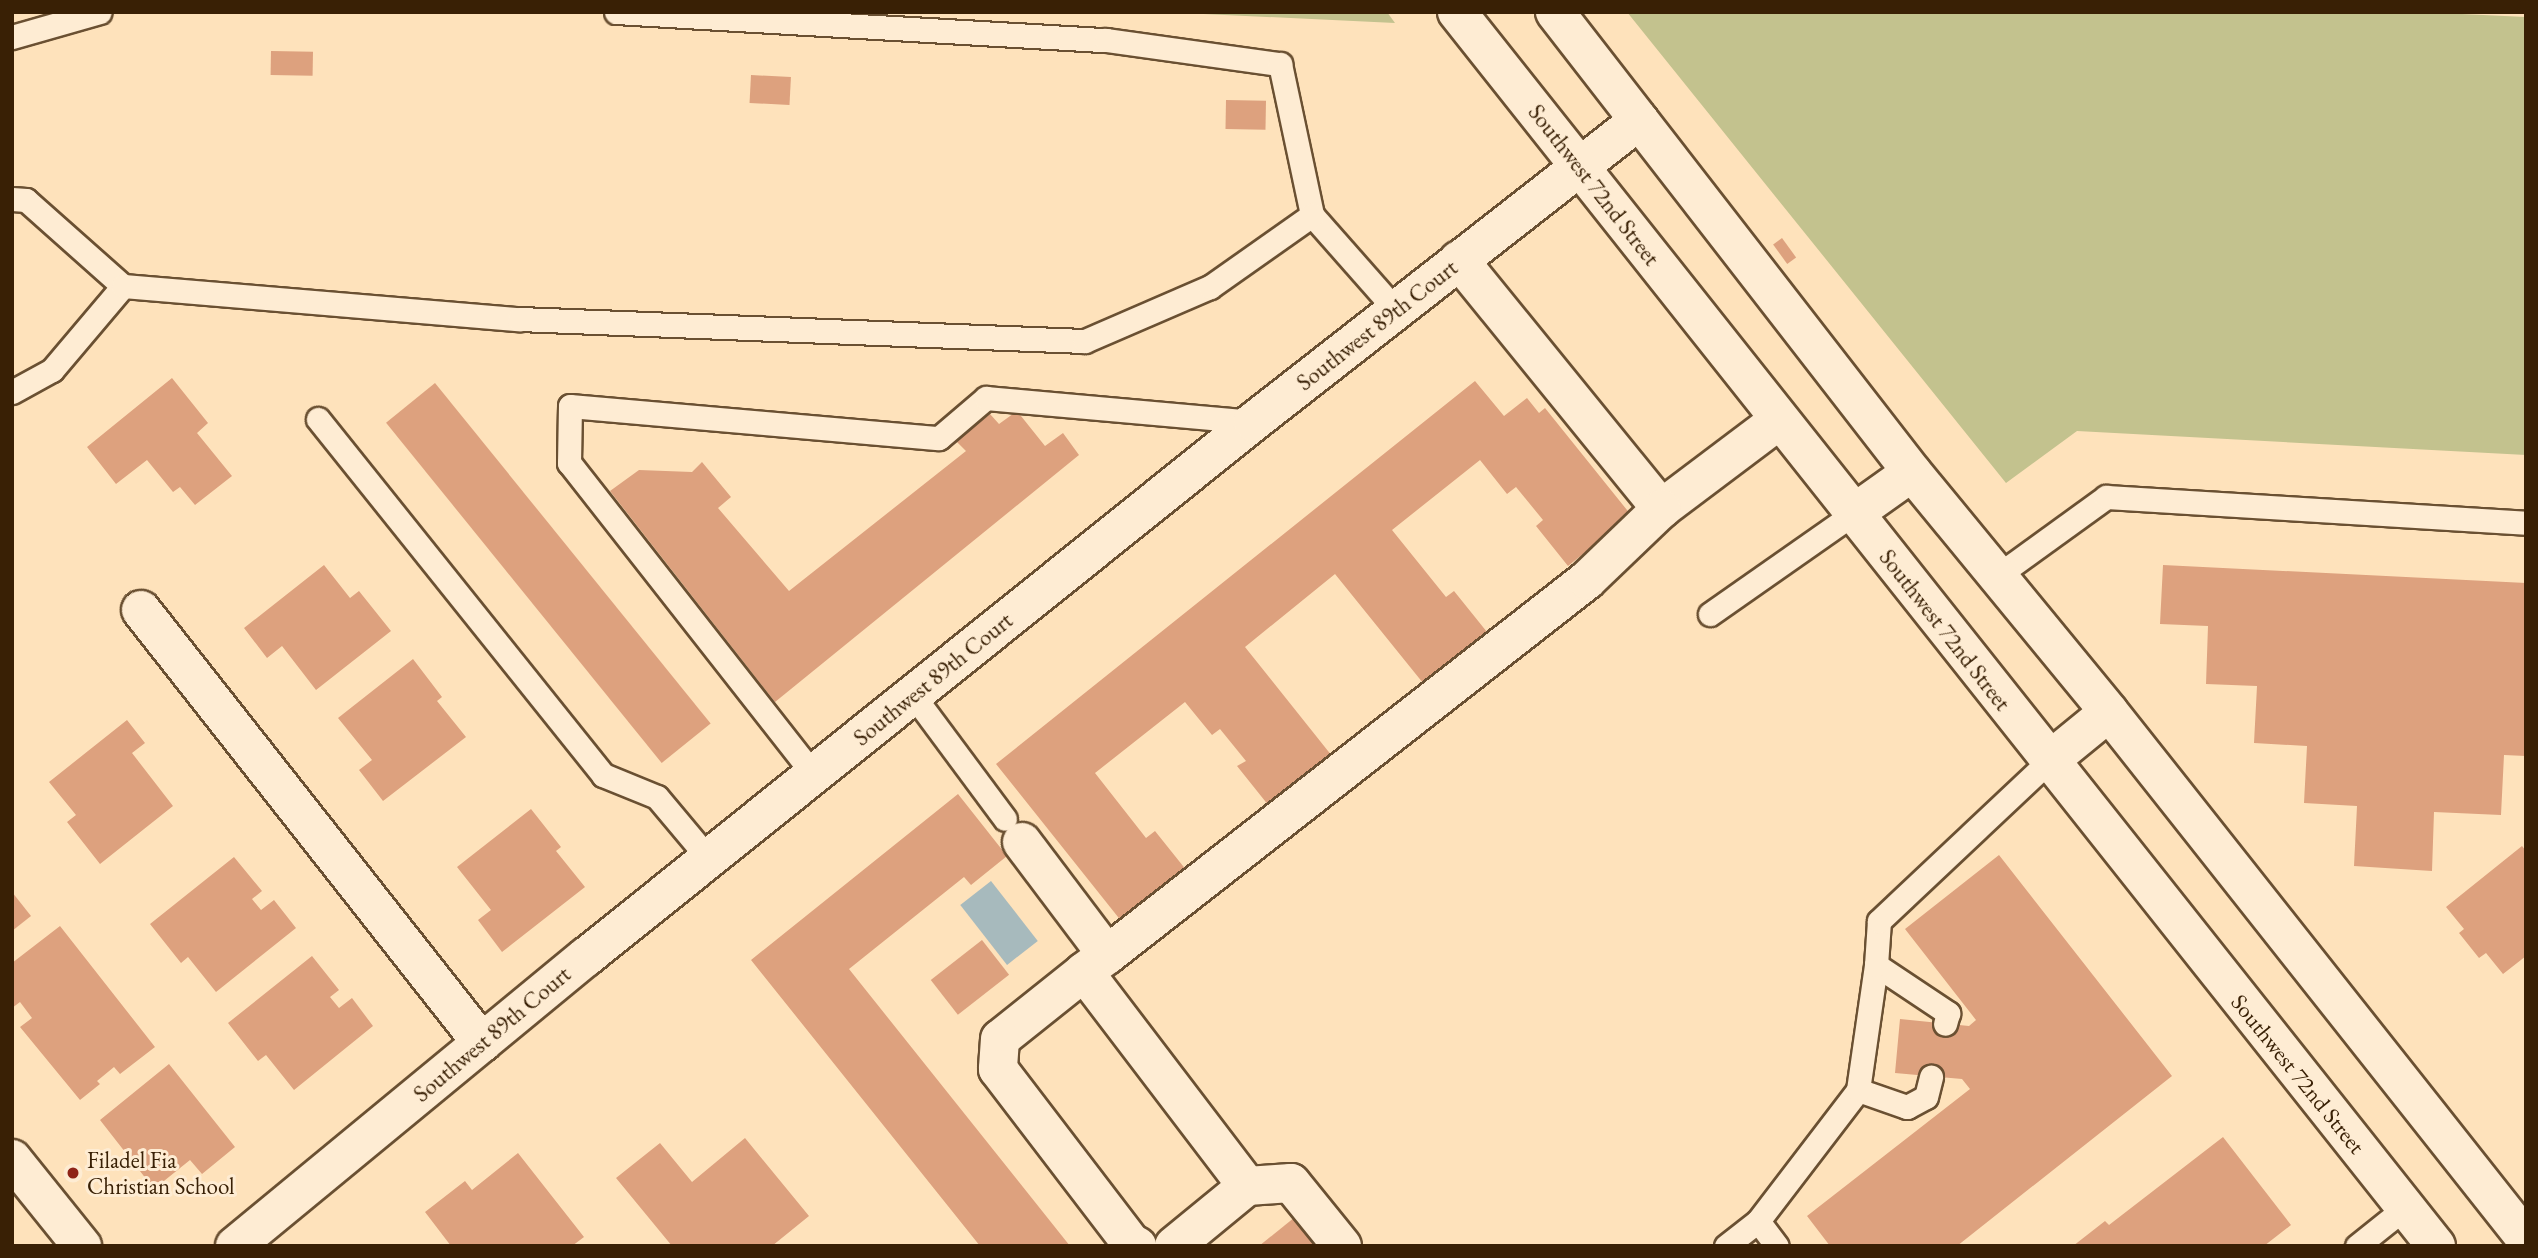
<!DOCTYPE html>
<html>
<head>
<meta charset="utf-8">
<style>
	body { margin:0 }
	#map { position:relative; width:2538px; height:1258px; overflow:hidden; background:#fee2bb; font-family:"EB Garamond",serif }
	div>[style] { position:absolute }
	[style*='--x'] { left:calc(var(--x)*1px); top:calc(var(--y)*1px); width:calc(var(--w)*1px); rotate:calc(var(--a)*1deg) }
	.green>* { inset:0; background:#c3c28e }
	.water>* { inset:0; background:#a7babd; transform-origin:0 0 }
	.building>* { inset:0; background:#dda17e; transform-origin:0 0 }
	.roads { filter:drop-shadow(2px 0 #6a5032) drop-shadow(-2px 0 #6a5032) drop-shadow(0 2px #6a5032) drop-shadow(0 -2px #6a5032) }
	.service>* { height:23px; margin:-11.5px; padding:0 11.5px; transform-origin:11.5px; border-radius:11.5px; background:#feecd3 }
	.minor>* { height:38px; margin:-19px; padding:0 19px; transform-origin:19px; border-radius:19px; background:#feecd3 }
	.secondary>* { height:38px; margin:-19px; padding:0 19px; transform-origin:19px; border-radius:19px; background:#feecd3 }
	.dots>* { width:19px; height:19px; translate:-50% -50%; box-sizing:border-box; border:4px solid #feecd3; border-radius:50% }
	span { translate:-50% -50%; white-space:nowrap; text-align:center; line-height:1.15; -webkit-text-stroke:6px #feecd3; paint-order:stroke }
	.street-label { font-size:23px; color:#392005 }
	.poi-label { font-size:23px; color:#392005 }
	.left { translate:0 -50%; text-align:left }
	.frame { position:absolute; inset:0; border:14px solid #392005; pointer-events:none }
</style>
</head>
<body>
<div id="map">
	<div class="green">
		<div style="clip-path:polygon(1161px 12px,1387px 12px,1395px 23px)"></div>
		<div style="clip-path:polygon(1627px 12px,2419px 12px,2526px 17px,2526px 455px,2077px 431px,2006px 483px)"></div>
	</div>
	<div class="water">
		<div style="left:991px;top:881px;width:76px;height:39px;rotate:52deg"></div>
	</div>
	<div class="building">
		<div style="left:271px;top:51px;width:42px;height:24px;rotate:1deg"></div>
		<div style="left:751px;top:75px;width:40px;height:28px;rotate:3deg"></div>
		<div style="left:1226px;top:100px;width:40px;height:29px;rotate:1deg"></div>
		<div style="left:1782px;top:238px;width:24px;height:11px;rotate:54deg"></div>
		<div style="clip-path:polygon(172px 378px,208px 423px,197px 433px,232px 476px,195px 505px,180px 487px,173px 492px,147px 460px,116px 484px,87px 447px)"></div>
		<div style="clip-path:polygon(1475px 381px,1504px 416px,1527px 398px,1539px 413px,1545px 408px,1631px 515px,1568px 566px,1536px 526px,1543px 520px,1516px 487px,1507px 494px,1480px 460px,1392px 530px,1446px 597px,1454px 591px,1487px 632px,1423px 683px,1335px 574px,1245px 647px,1332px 756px,1269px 806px,1237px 766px,1246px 761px,1220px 729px,1212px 735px,1185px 702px,1095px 773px,1146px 838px,1155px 831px,1187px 871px,1122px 922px,996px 764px)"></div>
		<div style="left:435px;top:383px;width:438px;height:63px;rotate:51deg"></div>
		<div style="clip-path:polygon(1017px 411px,1045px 446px,1063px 433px,1079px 455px,775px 702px,610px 491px,639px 470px,692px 472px,702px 462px,731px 497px,718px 508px,789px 591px,966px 451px,956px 441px,990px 414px,999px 424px)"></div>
		<div style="clip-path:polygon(324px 565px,350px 598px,359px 591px,391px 631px,316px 690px,282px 646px,267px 658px,244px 628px)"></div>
		<div style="clip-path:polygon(2163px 565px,2526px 583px,2526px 756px,2504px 755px,2501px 815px,2434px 812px,2432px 871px,2354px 866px,2357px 806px,2304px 803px,2307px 746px,2254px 743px,2257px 686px,2206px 684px,2208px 626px,2160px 624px)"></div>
		<div style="clip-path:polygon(413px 659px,442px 697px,437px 701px,466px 737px,383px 801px,359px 770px,372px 760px,338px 718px)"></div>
		<div style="clip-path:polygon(127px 720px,145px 743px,132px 753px,173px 806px,100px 864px,67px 822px,76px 815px,49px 782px)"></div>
		<div style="clip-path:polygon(958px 794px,1007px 856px,971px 885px,964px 877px,849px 969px,1070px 1246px,980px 1246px,751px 960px)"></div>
		<div style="clip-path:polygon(531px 809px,561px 847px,556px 851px,585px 887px,502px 952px,478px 920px,491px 910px,457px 867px)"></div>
		<div style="clip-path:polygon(2522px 846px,2526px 851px,2526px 956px,2503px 974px,2486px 953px,2479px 958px,2459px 933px,2464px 929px,2446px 907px)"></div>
		<div style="clip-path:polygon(1999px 855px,2172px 1076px,1957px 1246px,1830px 1246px,1807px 1216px,1970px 1089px,1962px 1079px,1895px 1073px,1900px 1019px,1969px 1026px,1976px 1020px,1905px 929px)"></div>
		<div style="clip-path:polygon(234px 857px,262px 891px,252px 899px,261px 910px,274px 900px,296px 928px,216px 992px,188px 957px,181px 963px,150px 924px)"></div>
		<div style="clip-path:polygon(12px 892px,31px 916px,12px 931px)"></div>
		<div style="clip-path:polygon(60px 926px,155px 1047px,120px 1074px,114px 1067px,97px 1081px,100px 1084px,80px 1100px,20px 1027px,32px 1018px,20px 1002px,12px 1008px,12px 963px)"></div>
		<div style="left:982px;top:940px;width:44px;height:65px;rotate:52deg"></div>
		<div style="clip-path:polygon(312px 956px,339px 990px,330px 997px,339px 1008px,352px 998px,373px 1026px,294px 1090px,266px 1055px,258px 1061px,228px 1023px)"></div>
		<div style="clip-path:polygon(169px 1064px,235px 1147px,202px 1174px,190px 1160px,154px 1189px,100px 1120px)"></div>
		<div style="clip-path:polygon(2223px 1137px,2291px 1225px,2264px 1246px,2073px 1246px,2105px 1221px,2109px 1225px)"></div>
		<div style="clip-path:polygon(745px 1138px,809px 1216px,772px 1246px,672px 1246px,616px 1178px,660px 1143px,692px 1182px)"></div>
		<div style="clip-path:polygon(518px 1153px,584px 1237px,572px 1246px,451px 1246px,425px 1212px,465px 1181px,472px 1190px)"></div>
		<div style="clip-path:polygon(1300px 1213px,1327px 1246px,1259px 1246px)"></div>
	</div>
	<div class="roads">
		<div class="service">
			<div style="--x:616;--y:12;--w:491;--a:3.3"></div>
			<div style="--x:1106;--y:40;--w:176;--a:7.9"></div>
			<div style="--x:1280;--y:64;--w:154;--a:78"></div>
			<div style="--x:1312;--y:215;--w:125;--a:48.6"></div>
			<div style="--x:12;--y:37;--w:91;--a:-15.9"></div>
			<div style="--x:12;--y:199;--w:14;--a:4"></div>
			<div style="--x:26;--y:200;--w:130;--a:41.6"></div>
			<div style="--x:123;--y:286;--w:110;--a:130.2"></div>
			<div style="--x:52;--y:370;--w:46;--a:151.2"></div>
			<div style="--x:123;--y:286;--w:397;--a:4.8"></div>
			<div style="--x:519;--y:319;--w:566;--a:2.23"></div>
			<div style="--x:1085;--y:341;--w:136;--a:-23.4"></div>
			<div style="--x:1210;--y:287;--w:125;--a:-35.2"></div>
			<div style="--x:318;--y:419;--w:456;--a:51.3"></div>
			<div style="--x:603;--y:775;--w:58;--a:22.2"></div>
			<div style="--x:657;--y:797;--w:81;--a:50"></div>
			<div style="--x:1997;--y:576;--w:135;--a:-35.9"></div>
			<div style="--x:2106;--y:497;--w:421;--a:3.5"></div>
			<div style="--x:1710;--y:614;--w:174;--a:-35"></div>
			<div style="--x:913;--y:695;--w:154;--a:53.4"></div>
			<div style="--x:814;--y:775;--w:397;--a:-128.1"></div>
			<div style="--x:569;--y:463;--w:57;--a:-89"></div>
			<div style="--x:570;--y:406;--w:370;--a:5"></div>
			<div style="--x:939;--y:438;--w:62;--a:-40.4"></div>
			<div style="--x:986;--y:398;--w:268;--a:5.1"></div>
			<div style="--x:1876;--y:965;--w:87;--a:33.7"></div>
			<div style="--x:1948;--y:1013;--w:11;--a:105"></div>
			<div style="--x:1858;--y:1090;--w:52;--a:19.1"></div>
			<div style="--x:1907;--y:1107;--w:21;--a:-28"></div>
			<div style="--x:1926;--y:1097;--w:21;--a:-76"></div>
			<div style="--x:1758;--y:1221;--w:31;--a:53"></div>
			<div style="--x:1726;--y:1246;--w:41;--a:-38"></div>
			<div style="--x:1758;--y:1221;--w:165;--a:-52.6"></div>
			<div style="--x:1858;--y:1090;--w:126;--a:-81.8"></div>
			<div style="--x:1876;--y:965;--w:44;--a:-86.1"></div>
			<div style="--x:1879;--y:921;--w:233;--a:-43.3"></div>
			<div style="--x:2357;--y:1246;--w:63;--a:-38.5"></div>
		</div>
		<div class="minor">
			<div style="--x:1459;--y:260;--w:321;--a:50.9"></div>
			<div style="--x:1661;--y:509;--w:148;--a:-37"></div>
			<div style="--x:141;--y:610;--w:551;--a:51.78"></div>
			<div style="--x:1022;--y:842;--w:141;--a:53"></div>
			<div style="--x:1107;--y:955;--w:609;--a:-38"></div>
			<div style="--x:1587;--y:580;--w:103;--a:-43.8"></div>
			<div style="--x:1107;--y:955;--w:29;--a:144"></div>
			<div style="--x:1084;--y:972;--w:269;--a:52.7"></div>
			<div style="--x:1247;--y:1186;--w:44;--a:-3.9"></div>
			<div style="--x:1291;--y:1183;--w:81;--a:51"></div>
			<div style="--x:1084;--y:972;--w:107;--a:141.4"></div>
			<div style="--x:1000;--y:1039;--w:30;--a:94"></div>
			<div style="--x:998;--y:1069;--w:219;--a:52.6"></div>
			<div style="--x:1131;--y:1243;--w:7;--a:27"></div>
			<div style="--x:12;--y:1159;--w:112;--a:51.2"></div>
			<div style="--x:235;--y:1246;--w:455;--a:-39.5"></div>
			<div style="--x:586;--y:957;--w:855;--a:-38.73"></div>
			<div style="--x:1253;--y:422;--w:490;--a:-38"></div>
			<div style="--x:1174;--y:1246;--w:94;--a:-39.4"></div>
		</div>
		<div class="secondary">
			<div style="--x:1457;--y:12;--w:1575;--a:51.57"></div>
			<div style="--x:1555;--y:12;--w:582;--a:52.19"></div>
			<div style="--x:1912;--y:472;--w:310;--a:50.6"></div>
			<div style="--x:2109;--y:712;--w:672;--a:51.65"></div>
			<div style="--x:1853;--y:514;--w:72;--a:-35.4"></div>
			<div style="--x:2049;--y:761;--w:77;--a:-39.2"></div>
		</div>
	</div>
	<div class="dots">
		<div style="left:73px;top:1173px;background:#8f2418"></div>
	</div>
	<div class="street-label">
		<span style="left:1594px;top:185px;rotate:52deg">Southwest 72nd Street</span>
		<span style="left:1377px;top:325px;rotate:-38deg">Southwest 89th Court</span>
		<span style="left:1945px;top:630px;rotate:52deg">Southwest 72nd Street</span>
		<span style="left:933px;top:679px;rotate:-39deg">Southwest 89th Court</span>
		<span style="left:492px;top:1034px;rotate:-40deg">Southwest 89th Court</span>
		<span style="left:2298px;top:1074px;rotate:51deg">Southwest 72nd Street</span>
	</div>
	<div class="poi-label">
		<span class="left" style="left:87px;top:1173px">Filadel Fia<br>Christian School</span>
	</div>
	<div class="frame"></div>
</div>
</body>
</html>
